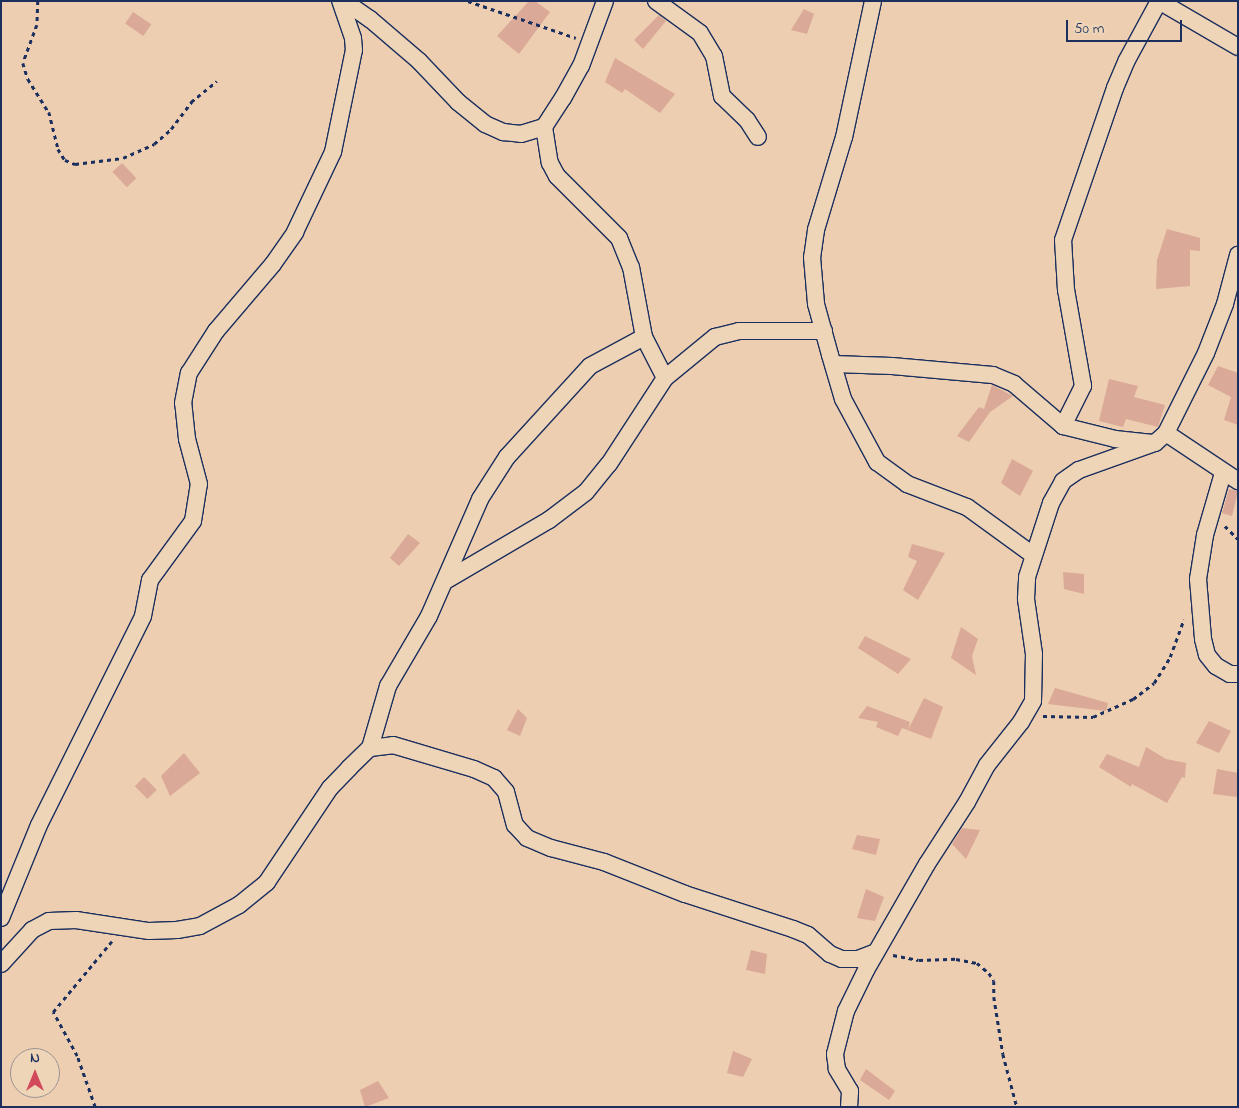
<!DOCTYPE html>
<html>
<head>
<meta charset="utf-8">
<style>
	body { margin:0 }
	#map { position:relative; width:1239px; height:1108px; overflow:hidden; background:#edceb1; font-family:"Indie Flower",sans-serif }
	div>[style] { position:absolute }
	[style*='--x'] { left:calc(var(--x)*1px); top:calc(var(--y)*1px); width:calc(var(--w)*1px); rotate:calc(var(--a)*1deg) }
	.building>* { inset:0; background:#daa997; transform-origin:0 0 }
	.path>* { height:2.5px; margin-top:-1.25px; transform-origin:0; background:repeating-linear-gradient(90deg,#1b2f5e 0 4px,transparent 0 8px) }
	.roads { filter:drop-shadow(1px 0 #1b2f5e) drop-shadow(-1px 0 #1b2f5e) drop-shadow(0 1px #1b2f5e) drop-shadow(0 -1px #1b2f5e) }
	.street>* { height:16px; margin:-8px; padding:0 8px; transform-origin:8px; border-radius:8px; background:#efd5b7 }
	span { translate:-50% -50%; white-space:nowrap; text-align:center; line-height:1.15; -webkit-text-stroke:4.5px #efd5b7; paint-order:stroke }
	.frame { position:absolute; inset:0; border:2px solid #1b2f5e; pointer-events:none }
	.north { position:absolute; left:10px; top:1048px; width:50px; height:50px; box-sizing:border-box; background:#efd5b7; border:1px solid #9a9393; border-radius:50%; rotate:0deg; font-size:14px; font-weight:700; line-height:20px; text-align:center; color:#1b2f5e }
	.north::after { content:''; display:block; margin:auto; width:18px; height:22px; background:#d1495b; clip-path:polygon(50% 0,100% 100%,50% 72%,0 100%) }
	.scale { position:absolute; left:1066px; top:20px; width:116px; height:22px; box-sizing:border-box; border:2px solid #1b2f5e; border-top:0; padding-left:6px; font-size:15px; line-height:18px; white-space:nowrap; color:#1b2f5e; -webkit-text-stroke:4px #efd5b7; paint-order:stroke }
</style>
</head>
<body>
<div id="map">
	<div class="building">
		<div style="clip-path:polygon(529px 1px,535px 1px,550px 12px,519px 54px,497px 36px)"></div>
		<div style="clip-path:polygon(804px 9px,814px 14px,807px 34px,791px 30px)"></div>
		<div style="left:133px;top:12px;width:22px;height:14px;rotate:34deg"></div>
		<div style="clip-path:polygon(659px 15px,666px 21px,643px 49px,634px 40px)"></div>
		<div style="clip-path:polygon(615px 58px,675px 94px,660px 113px,625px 89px,622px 93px,605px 82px)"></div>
		<div style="left:122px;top:163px;width:21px;height:13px;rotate:47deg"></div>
		<div style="clip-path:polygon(1167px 229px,1200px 238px,1200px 251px,1190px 250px,1190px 286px,1156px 289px,1157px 260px)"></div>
		<div style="clip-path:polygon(1218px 366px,1238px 373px,1238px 425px,1224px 420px,1231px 397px,1208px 385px)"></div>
		<div style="clip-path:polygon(1109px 379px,1138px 386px,1134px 397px,1165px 405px,1158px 427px,1126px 419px,1123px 427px,1099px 421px)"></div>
		<div style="clip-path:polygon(992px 385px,1013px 396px,990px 412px,969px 442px,957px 436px,979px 407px,984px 409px)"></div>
		<div style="clip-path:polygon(1012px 459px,1033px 471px,1020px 496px,1001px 483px)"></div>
		<div style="clip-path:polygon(1229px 489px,1238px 491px,1232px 516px,1222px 513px)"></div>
		<div style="clip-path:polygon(408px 534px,420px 543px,399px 566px,390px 558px)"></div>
		<div style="clip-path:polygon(912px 544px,945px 553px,918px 600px,903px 590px,917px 561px,908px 557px)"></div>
		<div style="clip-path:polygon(1063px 572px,1084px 574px,1084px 594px,1064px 589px)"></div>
		<div style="clip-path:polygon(961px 627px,978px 639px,972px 656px,976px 675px,951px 658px)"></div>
		<div style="clip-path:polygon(865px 636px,911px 659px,898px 674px,858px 648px)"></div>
		<div style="clip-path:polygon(1055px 688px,1108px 703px,1106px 711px,1048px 704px)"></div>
		<div style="clip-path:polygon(924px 698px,943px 707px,931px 739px,902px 728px,898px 736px,876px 727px,878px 722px,858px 718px,867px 706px,910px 722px,908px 730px)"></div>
		<div style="clip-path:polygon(518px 709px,527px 718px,520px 736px,507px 730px)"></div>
		<div style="clip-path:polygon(1209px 721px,1231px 731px,1219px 753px,1196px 743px)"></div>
		<div style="clip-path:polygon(1146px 747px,1166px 759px,1186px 763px,1185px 778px,1182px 777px,1167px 803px,1132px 784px,1131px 787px,1099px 767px,1107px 754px,1139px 767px)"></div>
		<div style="clip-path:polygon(184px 753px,200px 773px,170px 796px,161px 776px)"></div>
		<div style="clip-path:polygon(1217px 769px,1238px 773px,1237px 797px,1213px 794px)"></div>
		<div style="left:144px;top:777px;width:18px;height:13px;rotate:45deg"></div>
		<div style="clip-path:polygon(962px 828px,980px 830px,966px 859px,952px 844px)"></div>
		<div style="clip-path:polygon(857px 835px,880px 839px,876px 855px,852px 849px)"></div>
		<div style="clip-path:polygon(866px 889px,884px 897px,875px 921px,857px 918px)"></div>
		<div style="clip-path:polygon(751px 950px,767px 954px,765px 974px,746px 970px)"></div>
		<div style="clip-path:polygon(733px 1051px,752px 1059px,743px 1077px,727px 1073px)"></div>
		<div style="clip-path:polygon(866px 1069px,895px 1091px,889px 1100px,860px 1080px)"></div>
		<div style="clip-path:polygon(378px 1081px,389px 1098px,365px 1107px,360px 1090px)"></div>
	</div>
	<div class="path">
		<div style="--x:38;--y:1;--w:24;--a:92"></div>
		<div style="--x:37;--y:25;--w:40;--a:110.2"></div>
		<div style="--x:23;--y:63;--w:17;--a:73"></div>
		<div style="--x:28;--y:79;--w:39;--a:58"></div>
		<div style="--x:49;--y:112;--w:38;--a:76"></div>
		<div style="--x:58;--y:149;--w:13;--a:58"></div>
		<div style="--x:65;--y:160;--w:11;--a:22"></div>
		<div style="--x:75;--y:164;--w:48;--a:-7.1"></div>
		<div style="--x:123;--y:158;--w:34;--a:-24"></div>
		<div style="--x:154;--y:144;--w:23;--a:-41"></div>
		<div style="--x:171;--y:129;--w:34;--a:-53"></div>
		<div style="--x:191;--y:102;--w:33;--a:-39"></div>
		<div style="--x:468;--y:1;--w:114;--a:18.9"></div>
		<div style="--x:1225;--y:526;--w:18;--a:45"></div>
		<div style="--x:1043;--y:716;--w:50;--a:1.1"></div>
		<div style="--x:1093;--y:717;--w:44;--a:-24.2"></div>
		<div style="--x:1133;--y:699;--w:26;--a:-37"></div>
		<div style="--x:1154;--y:683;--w:31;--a:-58"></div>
		<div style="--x:1170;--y:657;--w:40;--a:-69.8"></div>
		<div style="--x:893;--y:955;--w:26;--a:11"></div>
		<div style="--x:919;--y:960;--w:37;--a:-2"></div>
		<div style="--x:956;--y:959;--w:21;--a:11"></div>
		<div style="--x:977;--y:963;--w:16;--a:40"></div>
		<div style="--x:989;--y:973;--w:9;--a:58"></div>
		<div style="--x:994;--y:981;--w:16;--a:90"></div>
		<div style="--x:994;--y:997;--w:58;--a:81"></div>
		<div style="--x:1003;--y:1054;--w:55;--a:75.2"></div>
		<div style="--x:95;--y:1107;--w:54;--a:-109.4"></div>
		<div style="--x:77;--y:1056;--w:50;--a:-118.6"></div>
		<div style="--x:53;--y:1012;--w:92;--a:-50.3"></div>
	</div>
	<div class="roads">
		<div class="street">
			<div style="--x:344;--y:1;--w:32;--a:35"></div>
			<div style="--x:370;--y:19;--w:65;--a:40.6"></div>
			<div style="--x:419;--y:61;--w:57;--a:46.4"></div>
			<div style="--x:458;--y:102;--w:35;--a:39"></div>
			<div style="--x:485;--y:124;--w:20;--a:24"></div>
			<div style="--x:503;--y:132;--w:18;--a:6"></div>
			<div style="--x:521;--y:134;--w:24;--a:-17"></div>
			<div style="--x:544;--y:127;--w:35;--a:-57"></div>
			<div style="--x:563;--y:98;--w:37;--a:-61"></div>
			<div style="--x:581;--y:66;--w:69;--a:-69.7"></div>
			<div style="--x:656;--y:1;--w:54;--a:36"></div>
			<div style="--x:700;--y:33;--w:27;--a:59"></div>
			<div style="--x:714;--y:56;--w:41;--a:78.7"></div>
			<div style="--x:722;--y:96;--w:35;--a:44"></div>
			<div style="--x:747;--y:120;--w:20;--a:57"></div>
			<div style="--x:873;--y:1;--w:139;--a:102"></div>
			<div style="--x:844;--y:137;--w:97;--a:106.8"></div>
			<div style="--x:816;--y:230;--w:27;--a:98"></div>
			<div style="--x:812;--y:257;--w:47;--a:85.1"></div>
			<div style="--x:816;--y:304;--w:53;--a:74.6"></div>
			<div style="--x:830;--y:355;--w:46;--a:73.5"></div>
			<div style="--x:843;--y:399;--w:72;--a:61.6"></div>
			<div style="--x:877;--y:462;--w:37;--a:36"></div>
			<div style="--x:907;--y:484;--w:64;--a:21"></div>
			<div style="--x:967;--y:507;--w:82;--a:36"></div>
			<div style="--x:1159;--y:1;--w:91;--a:30.2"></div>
			<div style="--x:544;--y:127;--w:36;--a:81"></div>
			<div style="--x:550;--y:163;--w:15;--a:62"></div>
			<div style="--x:557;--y:176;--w:88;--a:45"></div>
			<div style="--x:619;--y:238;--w:31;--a:68"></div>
			<div style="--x:631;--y:267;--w:71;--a:79.5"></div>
			<div style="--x:644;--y:337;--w:46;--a:62.9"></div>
			<div style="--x:833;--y:364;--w:59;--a:1.9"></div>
			<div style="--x:892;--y:366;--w:101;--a:5.1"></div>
			<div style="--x:993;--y:375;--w:23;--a:23"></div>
			<div style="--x:1014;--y:384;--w:65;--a:40.6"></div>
			<div style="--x:1063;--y:426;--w:54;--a:14"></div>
			<div style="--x:1115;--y:439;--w:38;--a:6"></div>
			<div style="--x:1063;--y:426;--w:45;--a:-63.4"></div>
			<div style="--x:1083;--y:386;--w:97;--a:-100"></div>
			<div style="--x:1066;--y:290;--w:50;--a:-93.4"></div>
			<div style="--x:1063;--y:240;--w:161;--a:-71.1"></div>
			<div style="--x:1115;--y:88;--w:30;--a:-67"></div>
			<div style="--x:1127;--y:60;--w:67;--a:-61.5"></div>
			<div style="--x:1166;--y:433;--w:87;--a:33.7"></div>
			<div style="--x:1223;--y:473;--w:65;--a:106.2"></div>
			<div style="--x:1205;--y:535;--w:45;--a:99"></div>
			<div style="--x:1198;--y:579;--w:60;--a:85.2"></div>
			<div style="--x:1203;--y:639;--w:16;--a:76"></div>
			<div style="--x:1207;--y:655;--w:14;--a:51"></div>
			<div style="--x:1216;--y:666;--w:16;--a:30"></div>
			<div style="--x:1230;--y:674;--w:8;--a:0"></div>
			<div style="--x:445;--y:581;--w:121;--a:-30.4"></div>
			<div style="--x:549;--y:520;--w:46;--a:-37.1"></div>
			<div style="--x:586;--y:492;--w:36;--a:-51"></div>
			<div style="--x:609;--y:464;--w:103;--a:-56.9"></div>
			<div style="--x:665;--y:378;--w:65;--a:-39.4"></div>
			<div style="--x:715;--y:337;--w:25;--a:-14"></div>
			<div style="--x:739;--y:331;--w:85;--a:0"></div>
			<div style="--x:370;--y:748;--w:65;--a:-73.8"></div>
			<div style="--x:388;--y:686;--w:81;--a:-59.6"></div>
			<div style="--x:429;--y:616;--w:128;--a:-66.4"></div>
			<div style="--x:480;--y:499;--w:50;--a:-57.3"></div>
			<div style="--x:507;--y:457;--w:123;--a:-47.6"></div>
			<div style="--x:590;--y:366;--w:61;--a:-28.2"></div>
			<div style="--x:1;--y:918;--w:100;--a:-67.8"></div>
			<div style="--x:39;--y:825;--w:233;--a:-63.5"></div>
			<div style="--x:143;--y:616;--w:37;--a:-79"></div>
			<div style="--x:150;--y:580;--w:73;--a:-53.9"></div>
			<div style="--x:193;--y:521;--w:37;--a:-81"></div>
			<div style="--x:199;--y:484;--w:47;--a:-104.9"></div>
			<div style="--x:187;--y:439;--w:36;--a:-96"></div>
			<div style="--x:183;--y:403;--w:31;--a:-79"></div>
			<div style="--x:189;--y:373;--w:50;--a:-57.3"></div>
			<div style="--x:216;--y:331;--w:88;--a:-49.6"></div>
			<div style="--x:273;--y:264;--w:39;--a:-55"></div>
			<div style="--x:295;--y:232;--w:89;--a:-64.6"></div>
			<div style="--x:333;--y:152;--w:104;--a:-78.4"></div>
			<div style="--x:354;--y:50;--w:12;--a:-95"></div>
			<div style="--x:353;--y:38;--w:39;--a:-109"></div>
			<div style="--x:1;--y:964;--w:46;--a:-47.6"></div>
			<div style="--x:32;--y:930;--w:19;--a:-28"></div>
			<div style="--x:49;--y:921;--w:27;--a:-2"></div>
			<div style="--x:76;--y:920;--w:74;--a:8.6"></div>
			<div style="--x:149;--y:931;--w:28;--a:-2"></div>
			<div style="--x:177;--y:930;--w:23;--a:-10"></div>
			<div style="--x:200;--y:926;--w:44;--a:-28.3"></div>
			<div style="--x:239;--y:905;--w:36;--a:-39"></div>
			<div style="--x:267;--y:882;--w:113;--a:-56.2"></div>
			<div style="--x:330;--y:788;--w:28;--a:-46"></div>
			<div style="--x:349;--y:768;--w:29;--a:-44"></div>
			<div style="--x:370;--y:748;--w:23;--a:-7"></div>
			<div style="--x:393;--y:745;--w:84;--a:16.5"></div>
			<div style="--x:474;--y:769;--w:22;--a:24"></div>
			<div style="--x:494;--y:778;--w:18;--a:49"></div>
			<div style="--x:506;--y:792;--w:34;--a:75"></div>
			<div style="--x:515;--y:825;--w:18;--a:47"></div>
			<div style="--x:527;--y:838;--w:26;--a:23"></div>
			<div style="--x:551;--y:848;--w:55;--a:14.8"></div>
			<div style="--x:604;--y:862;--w:87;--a:21.6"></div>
			<div style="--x:685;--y:894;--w:114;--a:18"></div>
			<div style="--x:793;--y:929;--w:16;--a:22"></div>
			<div style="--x:808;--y:935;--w:29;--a:41"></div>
			<div style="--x:830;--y:954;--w:13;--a:23"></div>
			<div style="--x:842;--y:959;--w:16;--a:0"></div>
			<div style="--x:858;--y:959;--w:19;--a:-21"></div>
			<div style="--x:849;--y:1107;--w:16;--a:-86"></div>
			<div style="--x:850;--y:1091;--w:26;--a:-121"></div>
			<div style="--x:837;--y:1069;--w:15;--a:-98"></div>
			<div style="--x:835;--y:1054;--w:44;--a:-75.7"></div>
			<div style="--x:846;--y:1011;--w:46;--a:-64"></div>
			<div style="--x:866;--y:970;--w:122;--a:-60.1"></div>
			<div style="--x:927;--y:864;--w:74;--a:-57.2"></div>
			<div style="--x:967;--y:802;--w:42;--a:-61.6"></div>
			<div style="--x:987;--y:765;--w:55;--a:-51.7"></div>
			<div style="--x:1021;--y:722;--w:24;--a:-60"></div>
			<div style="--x:1033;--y:701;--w:47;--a:-88.8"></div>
			<div style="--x:1034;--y:654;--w:56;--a:-98.3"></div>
			<div style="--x:1026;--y:599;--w:22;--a:-87"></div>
			<div style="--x:1027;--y:577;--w:78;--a:-72"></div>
			<div style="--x:1051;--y:503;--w:25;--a:-61"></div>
			<div style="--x:1063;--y:481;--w:19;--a:-35"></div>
			<div style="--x:1079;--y:470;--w:81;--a:-19.6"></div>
			<div style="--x:1155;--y:443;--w:15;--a:-42"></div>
			<div style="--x:1166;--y:433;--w:89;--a:-63.4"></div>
			<div style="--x:1206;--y:353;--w:53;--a:-68.8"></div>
			<div style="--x:1225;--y:304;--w:51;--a:-75.1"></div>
		</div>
	</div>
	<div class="frame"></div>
	<div class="north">N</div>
	<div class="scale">50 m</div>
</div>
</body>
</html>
